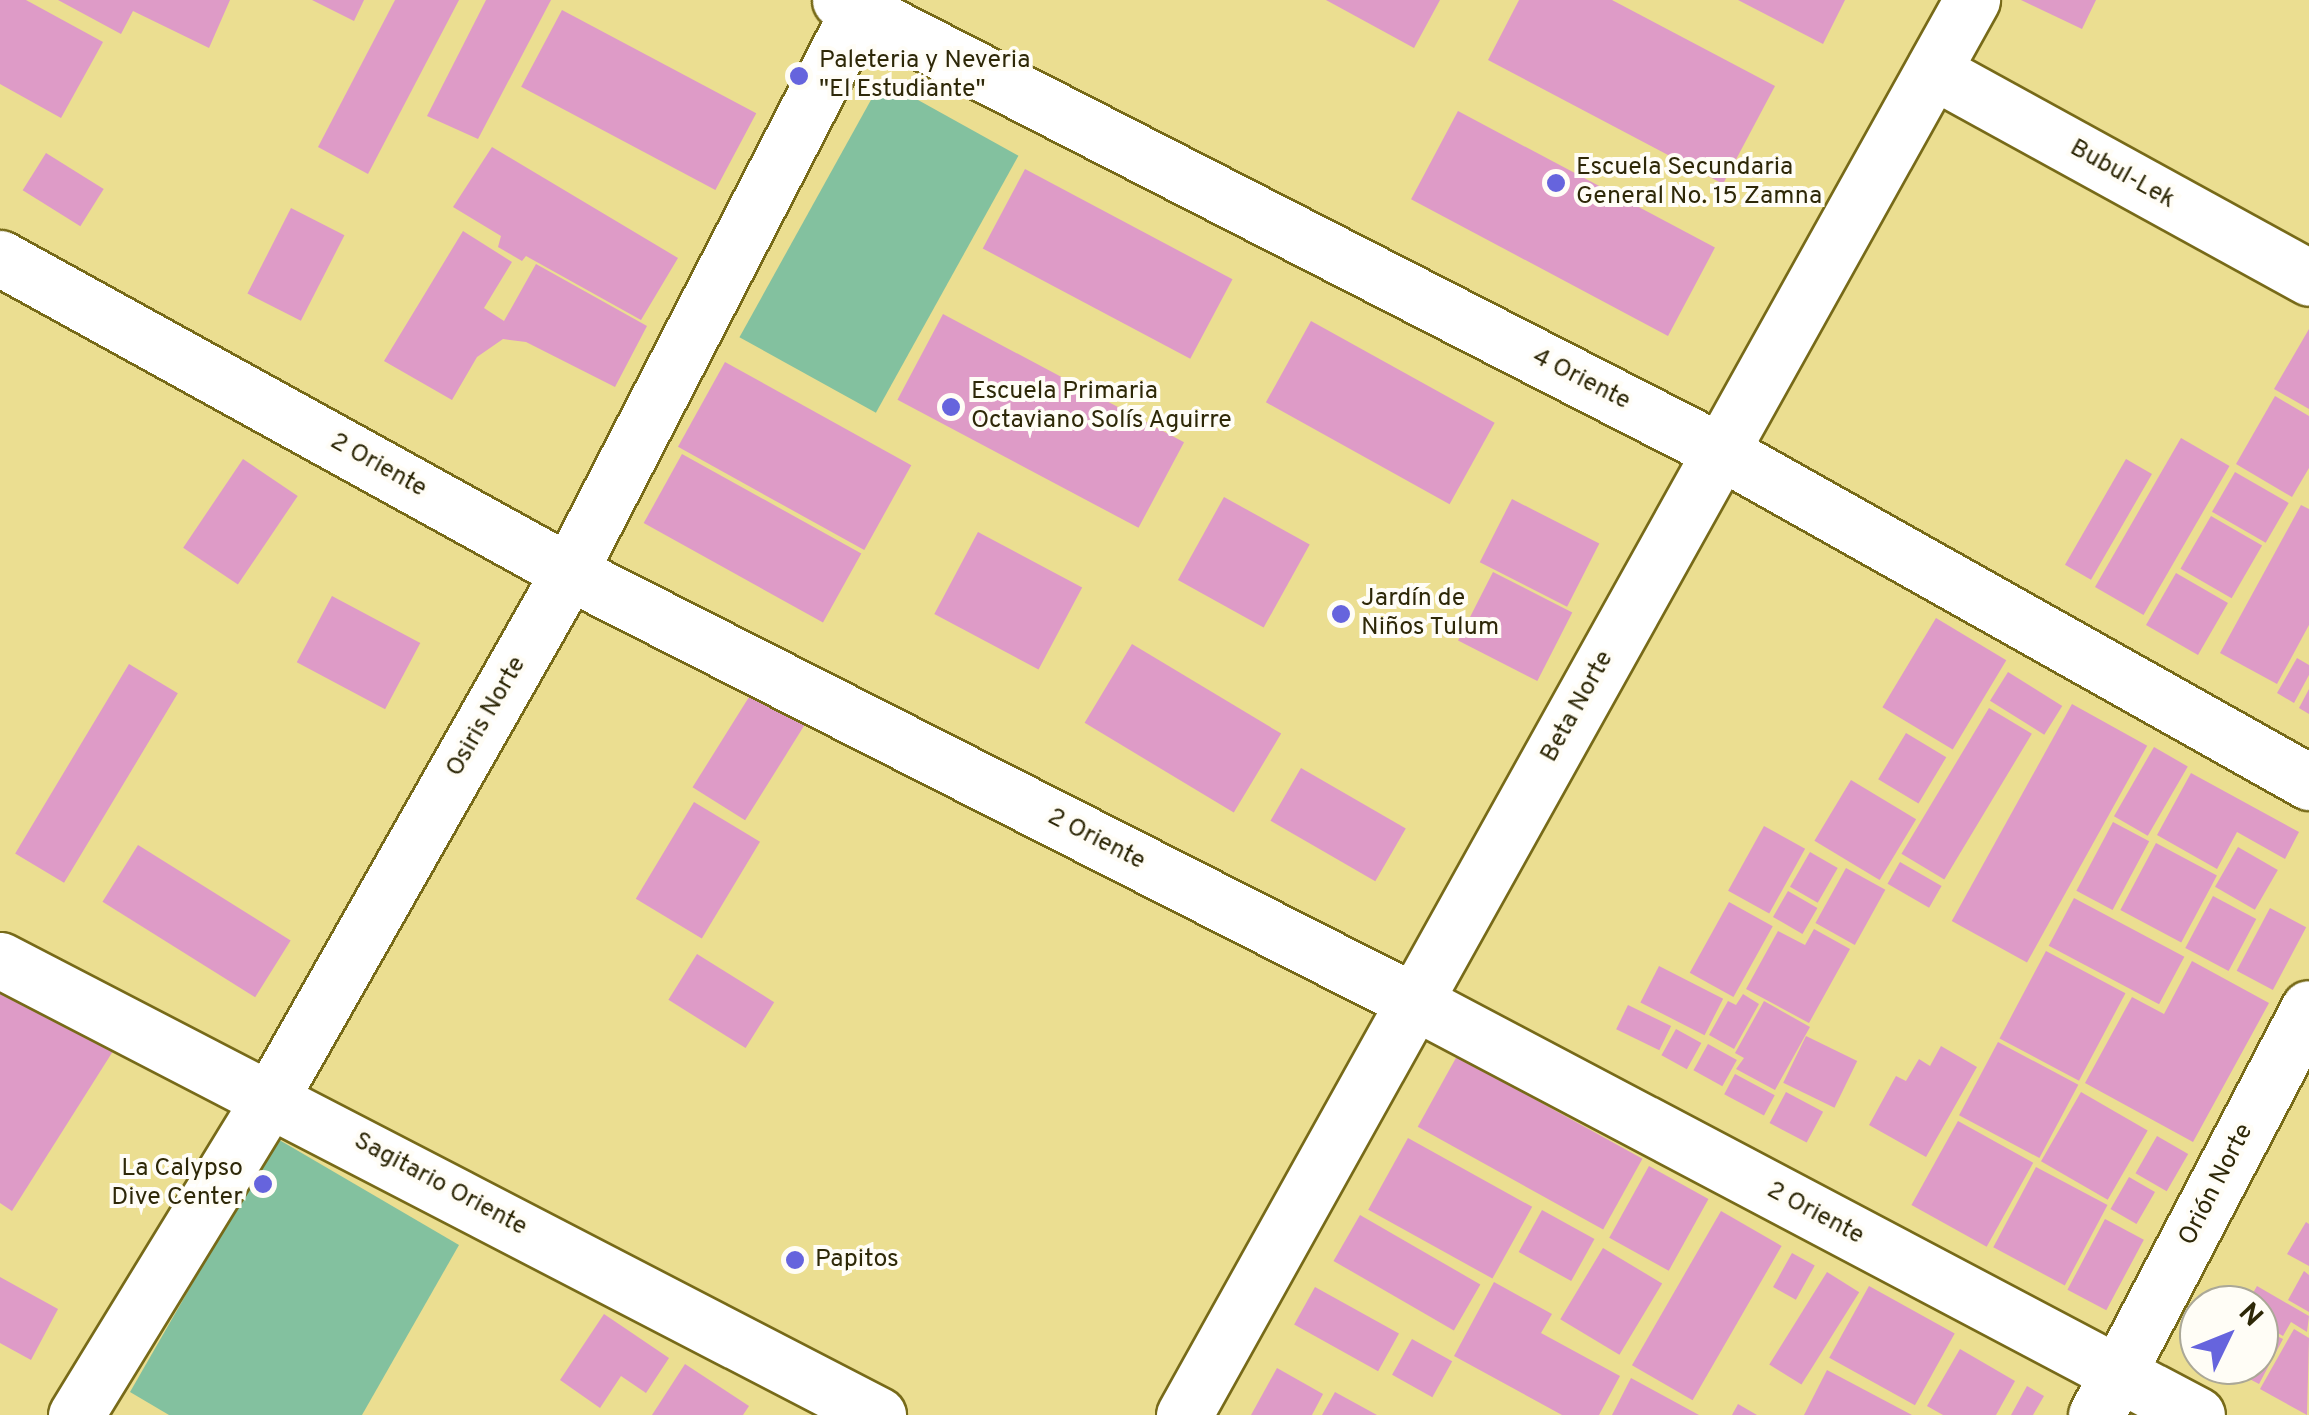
<!DOCTYPE html>
<html>
<head>
<meta charset="utf-8">
<style>
	body { margin:0 }
	#map { position:relative; width:2309px; height:1415px; overflow:hidden; background:#ebde91; font-family:Overpass,sans-serif }
	div>[style] { position:absolute }
	[style*='--x'] { left:calc(var(--x)*1px); top:calc(var(--y)*1px); width:calc(var(--w)*1px); rotate:calc(var(--a)*1deg) }
	.green>* { inset:0; background:#83c19f; transform-origin:0 0 }
	.building>* { inset:0; background:#de9bc7; transform-origin:0 0 }
	.roads { filter:drop-shadow(2px 0 #776a19) drop-shadow(-2px 0 #776a19) drop-shadow(0 2px #776a19) drop-shadow(0 -2px #776a19) }
	.minor>* { height:55px; margin:-27.5px; padding:0 27.5px; transform-origin:27.5px; border-radius:27.5px; background:#fff }
	.dots>* { width:28px; height:28px; translate:-50% -50%; box-sizing:border-box; border:5px solid #fffdf6; border-radius:50% }
	span { translate:-50% -50%; white-space:nowrap; text-align:center; line-height:1.15; -webkit-text-stroke:8px #fffdf6; paint-order:stroke }
	.poi-label { font-size:25px; color:#2e2808 }
	.left { translate:0 -50%; text-align:left }
	.right { translate:-100% -50%; text-align:right }
	.street-label { font-size:25px; color:#2e2808 }
	.north { position:absolute; left:2179px; top:1285px; width:100px; height:100px; box-sizing:border-box; background:#fffdf6; border:2px solid #aba897; border-radius:50%; rotate:47deg; font-size:28px; font-weight:700; line-height:40px; text-align:center; color:#2e2808 }
	.north::after { content:''; display:block; margin:auto; width:35px; height:45px; background:#6664dd; clip-path:polygon(50% 0,100% 100%,50% 72%,0 100%) }
</style>
</head>
<body>
<div id="map">
	<div class="green">
		<div style="left:882px;top:80px;width:156px;height:294px;rotate:29deg"></div>
		<div style="clip-path:polygon(276px 1138px,459px 1245px,362px 1415px,169px 1415px,130px 1392px)"></div>
	</div>
	<div class="building">
		<div style="clip-path:polygon(0 0,26px 0,103px 42px,61px 118px,0 84px)"></div>
		<div style="clip-path:polygon(58px 0,230px 0,209px 48px,133px 11px,121px 34px)"></div>
		<div style="clip-path:polygon(312px 0,364px 0,354px 21px)"></div>
		<div style="clip-path:polygon(395px 0,459px 0,368px 174px,318px 147px)"></div>
		<div style="clip-path:polygon(486px 0,551px 0,478px 139px,427px 116px)"></div>
		<div style="clip-path:polygon(1326px 0,1440px 0,1414px 48px)"></div>
		<div style="clip-path:polygon(1519px 0,1612px 0,1775px 86px,1723px 184px,1488px 60px)"></div>
		<div style="clip-path:polygon(1738px 0,1845px 0,1823px 44px)"></div>
		<div style="clip-path:polygon(2021px 0,2096px 0,2082px 29px)"></div>
		<div style="left:562px;top:10px;width:220px;height:87px;rotate:28deg"></div>
		<div style="left:1458px;top:111px;width:291px;height:100px;rotate:28deg"></div>
		<div style="clip-path:polygon(492px 147px,678px 258px,641px 320px,526px 256px,522px 261px,498px 247px,501px 236px,453px 207px)"></div>
		<div style="left:46px;top:153px;width:68px;height:44px;rotate:32deg"></div>
		<div style="left:1025px;top:169px;width:235px;height:90px;rotate:28deg"></div>
		<div style="left:291px;top:208px;width:60px;height:96px;rotate:27deg"></div>
		<div style="clip-path:polygon(463px 231px,512px 262px,484px 308px,504px 321px,536px 264px,647px 326px,615px 387px,526px 342px,503px 339px,477px 357px,452px 400px,384px 361px)"></div>
		<div style="left:943px;top:314px;width:273px;height:97px;rotate:28deg"></div>
		<div style="left:1311px;top:321px;width:210px;height:93px;rotate:29deg"></div>
		<div style="clip-path:polygon(2309px 329px,2309px 409px,2274px 389px)"></div>
		<div style="left:725px;top:362px;width:213px;height:97px;rotate:29deg"></div>
		<div style="clip-path:polygon(2275px 396px,2309px 416px,2309px 468px,2292px 497px,2236px 464px)"></div>
		<div style="left:2181px;top:438px;width:56px;height:172px;rotate:30deg"></div>
		<div style="left:682px;top:454px;width:205px;height:79px;rotate:29deg"></div>
		<div style="left:243px;top:459px;width:66px;height:107px;rotate:34deg"></div>
		<div style="left:2126px;top:459px;width:30px;height:122px;rotate:30deg"></div>
		<div style="left:2235px;top:472px;width:62px;height:46px;rotate:30deg"></div>
		<div style="left:1224px;top:497px;width:98px;height:95px;rotate:29deg"></div>
		<div style="left:1512px;top:499px;width:98px;height:71px;rotate:27deg"></div>
		<div style="clip-path:polygon(2301px 505px,2309px 509px,2309px 625px,2277px 684px,2220px 653px)"></div>
		<div style="left:2211px;top:516px;width:59px;height:61px;rotate:30deg"></div>
		<div style="left:978px;top:532px;width:118px;height:93px;rotate:28deg"></div>
		<div style="left:1493px;top:572px;width:89px;height:77px;rotate:27deg"></div>
		<div style="left:2176px;top:573px;width:60px;height:60px;rotate:30deg"></div>
		<div style="left:332px;top:596px;width:100px;height:75px;rotate:28deg"></div>
		<div style="left:1936px;top:618px;width:82px;height:104px;rotate:31deg"></div>
		<div style="left:1132px;top:644px;width:174px;height:92px;rotate:31deg"></div>
		<div style="clip-path:polygon(2297px 658px,2309px 665px,2309px 675px,2294px 703px,2277px 693px)"></div>
		<div style="left:129px;top:664px;width:57px;height:221px;rotate:31deg"></div>
		<div style="left:2008px;top:672px;width:64px;height:34px;rotate:32deg"></div>
		<div style="left:754px;top:689px;width:62px;height:116px;rotate:32deg"></div>
		<div style="clip-path:polygon(2309px 689px,2309px 714px,2299px 708px)"></div>
		<div style="left:2072px;top:704px;width:86px;height:248px;rotate:29deg"></div>
		<div style="left:1989px;top:708px;width:50px;height:170px;rotate:31deg"></div>
		<div style="left:1906px;top:733px;width:47px;height:54px;rotate:31deg"></div>
		<div style="left:2154px;top:747px;width:39px;height:80px;rotate:30deg"></div>
		<div style="left:1301px;top:768px;width:121px;height:61px;rotate:30deg"></div>
		<div style="clip-path:polygon(2191px 773px,2299px 832px,2285px 859px,2237px 832px,2217px 869px,2157px 835px)"></div>
		<div style="left:1851px;top:780px;width:76px;height:71px;rotate:31deg"></div>
		<div style="left:694px;top:802px;width:77px;height:113px;rotate:31deg"></div>
		<div style="left:2113px;top:822px;width:41px;height:78px;rotate:28deg"></div>
		<div style="left:1764px;top:826px;width:47px;height:74px;rotate:29deg"></div>
		<div style="left:2156px;top:843px;width:69px;height:76px;rotate:28deg"></div>
		<div style="left:138px;top:845px;width:180px;height:67px;rotate:32deg"></div>
		<div style="left:2238px;top:847px;width:46px;height:46px;rotate:30deg"></div>
		<div style="left:1810px;top:852px;width:32px;height:40px;rotate:30deg"></div>
		<div style="left:1900px;top:862px;width:48px;height:25px;rotate:30deg"></div>
		<div style="left:1846px;top:868px;width:45px;height:63px;rotate:29deg"></div>
		<div style="left:1788px;top:891px;width:34px;height:30px;rotate:30deg"></div>
		<div style="left:2213px;top:896px;width:49px;height:59px;rotate:28deg"></div>
		<div style="left:2074px;top:898px;width:125px;height:54px;rotate:28deg"></div>
		<div style="left:1729px;top:902px;width:50px;height:81px;rotate:29deg"></div>
		<div style="left:2270px;top:908px;width:41px;height:71px;rotate:28deg"></div>
		<div style="clip-path:polygon(1814px 929px,1850px 949px,1809px 1023px,1746px 989px,1778px 931px,1805px 945px)"></div>
		<div style="left:2046px;top:951px;width:90px;height:99px;rotate:28deg"></div>
		<div style="left:697px;top:954px;width:91px;height:54px;rotate:32deg"></div>
		<div style="clip-path:polygon(2192px 961px,2269px 1003px,2193px 1142px,2085px 1083px,2132px 997px,2164px 1014px)"></div>
		<div style="left:1659px;top:966px;width:72px;height:41px;rotate:27deg"></div>
		<div style="clip-path:polygon(0 975px,115px 1048px,12px 1211px,0 1203px)"></div>
		<div style="clip-path:polygon(1743px 994px,1759px 1004px,1734px 1049px,1709px 1035px,1728px 1001px,1736px 1005px)"></div>
		<div style="clip-path:polygon(1764px 1001px,1810px 1027px,1775px 1090px,1736px 1069px,1744px 1058px,1735px 1053px)"></div>
		<div style="left:1628px;top:1005px;width:48px;height:27px;rotate:26deg"></div>
		<div style="left:1676px;top:1029px;width:29px;height:30px;rotate:29deg"></div>
		<div style="left:1806px;top:1036px;width:57px;height:52px;rotate:26deg"></div>
		<div style="left:1998px;top:1042px;width:91px;height:83px;rotate:28deg"></div>
		<div style="left:1708px;top:1044px;width:33px;height:30px;rotate:29deg"></div>
		<div style="clip-path:polygon(1941px 1046px,1977px 1067px,1926px 1157px,1869px 1125px,1896px 1076px,1906px 1081px,1919px 1059px,1930px 1066px)"></div>
		<div style="left:1457px;top:1056px;width:212px;height:81px;rotate:29deg"></div>
		<div style="left:1735px;top:1074px;width:45px;height:23px;rotate:28deg"></div>
		<div style="left:1786px;top:1092px;width:42px;height:35px;rotate:28deg"></div>
		<div style="left:2081px;top:1092px;width:77px;height:80px;rotate:30deg"></div>
		<div style="left:1958px;top:1121px;width:86px;height:96px;rotate:29deg"></div>
		<div style="left:2157px;top:1136px;width:36px;height:43px;rotate:30deg"></div>
		<div style="left:1408px;top:1138px;width:142px;height:82px;rotate:29deg"></div>
		<div style="left:1649px;top:1166px;width:68px;height:82px;rotate:29deg"></div>
		<div style="left:2036px;top:1167px;width:81px;height:91px;rotate:28deg"></div>
		<div style="left:2129px;top:1177px;width:30px;height:37px;rotate:30deg"></div>
		<div style="left:1542px;top:1210px;width:60px;height:48px;rotate:29deg"></div>
		<div style="left:1721px;top:1211px;width:70px;height:178px;rotate:30deg"></div>
		<div style="left:1360px;top:1215px;width:139px;height:53px;rotate:30deg"></div>
		<div style="left:2105px;top:1219px;width:44px;height:80px;rotate:28deg"></div>
		<div style="clip-path:polygon(2306px 1222px,2309px 1224px,2309px 1266px,2287px 1254px)"></div>
		<div style="left:1603px;top:1248px;width:69px;height:83px;rotate:31deg"></div>
		<div style="left:1792px;top:1253px;width:26px;height:39px;rotate:29deg"></div>
		<div style="clip-path:polygon(2304px 1271px,2309px 1275px,2309px 1312px,2288px 1300px)"></div>
		<div style="left:1827px;top:1272px;width:38px;height:109px;rotate:32deg"></div>
		<div style="clip-path:polygon(0 1277px,58px 1309px,31px 1360px,0 1343px)"></div>
		<div style="clip-path:polygon(1494px 1282px,1552px 1314px,1541px 1333px,1620px 1376px,1599px 1415px,1562px 1415px,1454px 1356px)"></div>
		<div style="left:1869px;top:1286px;width:98px;height:82px;rotate:29deg"></div>
		<div style="clip-path:polygon(2257px 1286px,2309px 1316px,2307px 1332px,2291px 1322px,2283px 1336px,2259px 1322px,2259px 1305px,2246px 1305px)"></div>
		<div style="left:1315px;top:1287px;width:96px;height:43px;rotate:29deg"></div>
		<div style="clip-path:polygon(604px 1314px,669px 1358px,646px 1393px,621px 1376px,600px 1408px,560px 1380px)"></div>
		<div style="clip-path:polygon(2199px 1316px,2199px 1353px,2185px 1346px)"></div>
		<div style="clip-path:polygon(2259px 1327px,2283px 1339px,2259px 1384px,2223px 1365px,2259px 1365px)"></div>
		<div style="clip-path:polygon(2294px 1329px,2309px 1338px,2307px 1415px,2260px 1389px)"></div>
		<div style="left:1412px;top:1339px;width:46px;height:41px;rotate:29deg"></div>
		<div style="clip-path:polygon(1960px 1349px,2015px 1381px,1996px 1415px,1943px 1415px,1927px 1406px)"></div>
		<div style="clip-path:polygon(685px 1364px,749px 1406px,743px 1415px,652px 1415px)"></div>
		<div style="clip-path:polygon(1277px 1368px,1323px 1394px,1312px 1415px,1251px 1415px)"></div>
		<div style="clip-path:polygon(1827px 1370px,1912px 1415px,1804px 1415px)"></div>
		<div style="clip-path:polygon(1631px 1378px,1699px 1415px,1612px 1415px)"></div>
		<div style="clip-path:polygon(2027px 1386px,2044px 1396px,2033px 1415px,2011px 1415px)"></div>
		<div style="clip-path:polygon(1335px 1392px,1377px 1415px,1322px 1415px)"></div>
		<div style="clip-path:polygon(1738px 1404px,1757px 1415px,1732px 1415px)"></div>
	</div>
	<div class="roads">
		<div class="minor">
			<div style="--x:840;--y:0;--w:987;--a:27.14"></div>
			<div style="--x:1718;--y:450;--w:678;--a:29.33"></div>
			<div style="--x:1935;--y:72;--w:427;--a:28.8"></div>
			<div style="--x:0;--y:258;--w:650;--a:28.89"></div>
			<div style="--x:569;--y:572;--w:951;--a:26.94"></div>
			<div style="--x:1417;--y:1003;--w:882;--a:27.84"></div>
			<div style="--x:0;--y:960;--w:989;--a:27.39"></div>
			<div style="--x:76;--y:1415;--w:373;--a:-58.5"></div>
			<div style="--x:271;--y:1097;--w:604;--a:-60.42"></div>
			<div style="--x:569;--y:572;--w:644;--a:-62.72"></div>
			<div style="--x:1184;--y:1415;--w:1620;--a:-60.89"></div>
			<div style="--x:2096;--y:1415;--w:459;--a:-62.4"></div>
		</div>
	</div>
	<div class="dots">
		<div style="left:799px;top:76px;background:#6664dd"></div>
		<div style="left:1556px;top:183px;background:#6664dd"></div>
		<div style="left:951px;top:407px;background:#6664dd"></div>
		<div style="left:1341px;top:614px;background:#6664dd"></div>
		<div style="left:263px;top:1184px;background:#6664dd"></div>
		<div style="left:795px;top:1260px;background:#6664dd"></div>
	</div>
	<div class="poi-label">
		<span class="left" style="left:819px;top:76px">Paleteria y Neveria<br>"El Estudiante"</span>
		<span class="left" style="left:1576px;top:183px">Escuela Secundaria<br>General No. 15 Zamna</span>
		<span class="left" style="left:971px;top:407px">Escuela Primaria<br>Octaviano Solís Aguirre</span>
		<span class="left" style="left:1361px;top:614px">Jardín de<br>Niños Tulum</span>
		<span class="right" style="left:243px;top:1184px">La Calypso<br>Dive Center</span>
		<span class="left" style="left:815px;top:1260px">Papitos</span>
	</div>
	<div class="street-label">
		<span style="left:2122px;top:175px;rotate:29deg">Bubul-Lek</span>
		<span style="left:1581px;top:380px;rotate:27deg">4 Oriente</span>
		<span style="left:378px;top:466px;rotate:29deg">2 Oriente</span>
		<span style="left:1578px;top:707px;rotate:-61deg">Beta Norte</span>
		<span style="left:487px;top:717px;rotate:-60deg">Osiris Norte</span>
		<span style="left:1096px;top:840px;rotate:27deg">2 Oriente</span>
		<span style="left:440px;top:1185px;rotate:28deg">Sagitario Oriente</span>
		<span style="left:2217px;top:1185px;rotate:-63deg">Orión Norte</span>
		<span style="left:1815px;top:1214px;rotate:28deg">2 Oriente</span>
	</div>
	<div class="north">N</div>
</div>
</body>
</html>
